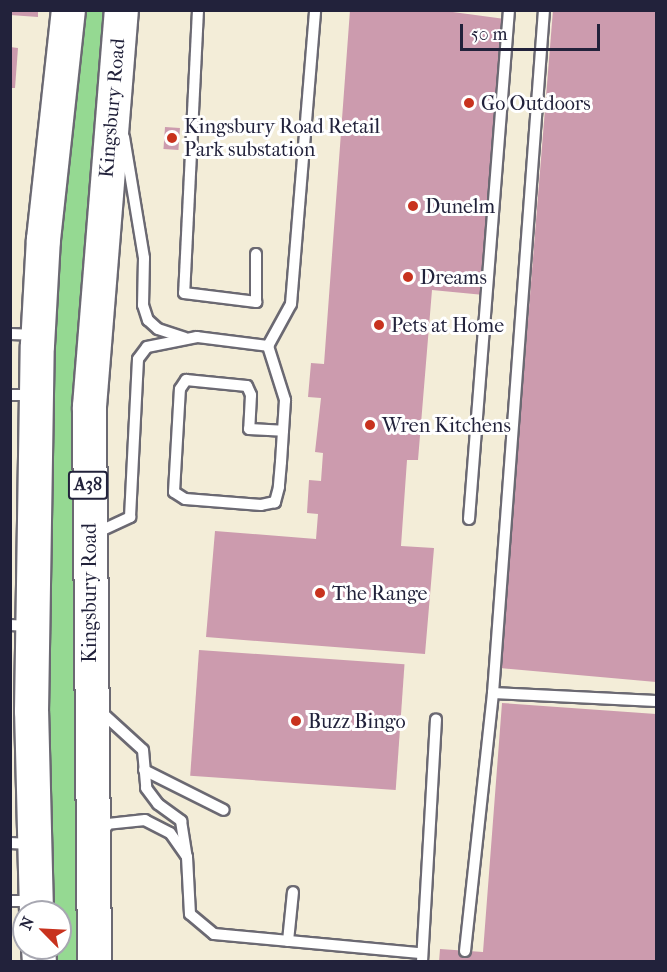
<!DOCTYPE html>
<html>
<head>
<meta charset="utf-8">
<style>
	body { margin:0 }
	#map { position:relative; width:667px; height:972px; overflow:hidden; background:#f3edd8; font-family:"IM FELL French Canon",serif }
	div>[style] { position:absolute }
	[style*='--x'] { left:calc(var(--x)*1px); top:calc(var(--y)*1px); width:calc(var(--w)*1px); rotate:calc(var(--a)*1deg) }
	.green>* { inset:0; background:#95d992 }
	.building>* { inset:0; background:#cc9bae; transform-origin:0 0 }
	.roads { filter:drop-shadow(2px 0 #6b6972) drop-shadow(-2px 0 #6b6972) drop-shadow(0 2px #6b6972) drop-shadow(0 -2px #6b6972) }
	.lane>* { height:10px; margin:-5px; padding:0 5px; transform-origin:5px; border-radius:5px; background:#fff }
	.highway>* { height:33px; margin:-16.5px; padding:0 16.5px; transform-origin:16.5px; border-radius:16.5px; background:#fff }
	.dots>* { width:16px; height:16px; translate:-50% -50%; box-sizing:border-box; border:3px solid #fff; border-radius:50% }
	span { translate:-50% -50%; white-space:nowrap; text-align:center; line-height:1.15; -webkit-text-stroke:6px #fff; paint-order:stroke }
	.shield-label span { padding:2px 4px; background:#fff; border:2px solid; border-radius:4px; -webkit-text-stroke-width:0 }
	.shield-label { font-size:18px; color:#22223b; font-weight:700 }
	.poi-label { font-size:20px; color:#22223b }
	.left { translate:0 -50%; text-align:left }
	.street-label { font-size:20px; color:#22223b }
	.frame { position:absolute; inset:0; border:12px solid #22223b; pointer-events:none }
	.north { position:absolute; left:12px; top:900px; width:60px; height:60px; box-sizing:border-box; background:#fff; border:2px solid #a7a7b1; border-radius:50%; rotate:294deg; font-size:16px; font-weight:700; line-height:24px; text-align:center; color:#22223b }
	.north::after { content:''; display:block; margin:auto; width:21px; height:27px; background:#c8321e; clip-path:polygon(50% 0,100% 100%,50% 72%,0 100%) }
	.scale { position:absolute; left:460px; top:24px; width:140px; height:27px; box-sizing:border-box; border:3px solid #22223b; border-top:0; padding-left:8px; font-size:18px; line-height:21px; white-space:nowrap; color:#22223b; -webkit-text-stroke:4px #fff; paint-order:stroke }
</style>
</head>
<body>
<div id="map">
	<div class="green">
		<div style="clip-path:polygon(79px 11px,111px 11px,84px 930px,76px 961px,55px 961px,53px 948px,60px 948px,60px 912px,49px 912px,45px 845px,52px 296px)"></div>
	</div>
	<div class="building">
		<div style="clip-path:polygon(10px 10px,38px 10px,38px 17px,10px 15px)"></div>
		<div style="clip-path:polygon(350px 10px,438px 10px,505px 19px,484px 295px,432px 290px,418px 460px,407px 460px,401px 546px,434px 548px,425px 654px,206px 637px,215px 531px,316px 539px,318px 514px,307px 513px,309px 480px,321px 481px,323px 453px,315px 452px,321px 398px,308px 397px,311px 363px,324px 364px)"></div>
		<div style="clip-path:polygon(553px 10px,656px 10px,656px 682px,500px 668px)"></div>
		<div style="clip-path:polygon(10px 47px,18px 48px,15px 88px,10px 88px)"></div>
		<div style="left:165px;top:127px;width:15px;height:22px;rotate:4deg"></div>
		<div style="left:199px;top:650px;width:206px;height:126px;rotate:4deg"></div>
		<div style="clip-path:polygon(502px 703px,656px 714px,656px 962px,439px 962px,440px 949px,483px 952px)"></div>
	</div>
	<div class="roads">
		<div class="lane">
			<div style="--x:198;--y:10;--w:283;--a:92.8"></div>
			<div style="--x:184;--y:293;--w:73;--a:7.1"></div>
			<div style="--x:256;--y:302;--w:48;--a:-90"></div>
			<div style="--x:124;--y:137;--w:123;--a:80.6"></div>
			<div style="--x:144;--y:258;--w:47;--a:91.2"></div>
			<div style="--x:143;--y:305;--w:16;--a:72"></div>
			<div style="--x:148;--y:320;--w:13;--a:42"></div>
			<div style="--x:158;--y:329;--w:28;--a:18"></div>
			<div style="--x:10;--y:334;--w:25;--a:2"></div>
			<div style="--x:268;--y:346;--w:57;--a:72.5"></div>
			<div style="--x:285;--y:400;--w:62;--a:93.7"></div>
			<div style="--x:281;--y:462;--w:25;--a:95"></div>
			<div style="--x:279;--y:487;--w:16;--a:105"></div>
			<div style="--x:275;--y:502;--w:14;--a:168"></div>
			<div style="--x:261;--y:505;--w:76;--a:-175.5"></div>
			<div style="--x:185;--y:499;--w:13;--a:-148"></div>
			<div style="--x:174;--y:492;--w:103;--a:-86.7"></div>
			<div style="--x:180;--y:389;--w:11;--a:-56"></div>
			<div style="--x:186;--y:380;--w:61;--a:5.6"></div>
			<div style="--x:247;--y:386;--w:10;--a:66"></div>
			<div style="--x:251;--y:395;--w:34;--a:93"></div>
			<div style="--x:249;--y:429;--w:34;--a:3"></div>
			<div style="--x:268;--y:346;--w:48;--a:-61.3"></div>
			<div style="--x:291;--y:304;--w:295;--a:-85.3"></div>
			<div style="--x:10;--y:395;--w:23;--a:0"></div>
			<div style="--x:469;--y:519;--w:511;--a:-85.51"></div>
			<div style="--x:96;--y:533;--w:38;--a:-25"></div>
			<div style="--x:130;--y:517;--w:158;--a:-87.1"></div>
			<div style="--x:138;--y:359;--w:15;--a:-53"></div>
			<div style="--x:147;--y:347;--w:51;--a:-11.3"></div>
			<div style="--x:197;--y:337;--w:72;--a:7.2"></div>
			<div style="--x:10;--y:625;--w:19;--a:3"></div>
			<div style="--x:493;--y:693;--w:685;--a:-85.73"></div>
			<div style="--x:99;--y:710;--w:59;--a:42.3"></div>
			<div style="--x:143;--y:750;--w:38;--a:85"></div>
			<div style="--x:146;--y:788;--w:20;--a:53"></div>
			<div style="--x:158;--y:804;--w:29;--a:36"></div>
			<div style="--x:181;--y:821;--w:36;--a:81"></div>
			<div style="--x:187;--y:857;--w:29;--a:-125"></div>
			<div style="--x:170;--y:833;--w:28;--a:-153"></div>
			<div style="--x:145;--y:820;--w:37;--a:174"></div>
			<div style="--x:108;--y:824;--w:13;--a:122"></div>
			<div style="--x:144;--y:770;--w:89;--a:26.6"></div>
			<div style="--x:10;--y:843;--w:21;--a:3"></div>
			<div style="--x:187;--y:857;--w:57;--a:87"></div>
			<div style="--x:190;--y:914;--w:31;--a:40"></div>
			<div style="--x:214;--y:934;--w:207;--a:5.3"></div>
			<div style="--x:10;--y:901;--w:21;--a:0"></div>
			<div style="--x:288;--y:941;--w:49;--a:-84.2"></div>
			<div style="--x:465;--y:951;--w:260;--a:-83.8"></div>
			<div style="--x:493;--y:693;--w:163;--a:2.8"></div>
			<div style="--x:422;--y:962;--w:243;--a:-86.7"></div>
		</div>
		<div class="highway">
			<div style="--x:36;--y:912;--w:201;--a:-91.4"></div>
			<div style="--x:31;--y:711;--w:366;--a:-89.1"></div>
			<div style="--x:37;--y:345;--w:106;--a:-86.8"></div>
			<div style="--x:43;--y:239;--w:230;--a:-83.8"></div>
			<div style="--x:38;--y:948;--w:14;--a:86"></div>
			<div style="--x:94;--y:962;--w:556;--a:-90.52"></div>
			<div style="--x:89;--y:406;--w:397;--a:-85.4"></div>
		</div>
	</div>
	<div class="dots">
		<div style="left:469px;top:103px;background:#c8321e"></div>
		<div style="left:172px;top:138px;background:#c8321e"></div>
		<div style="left:413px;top:206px;background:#c8321e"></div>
		<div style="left:408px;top:277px;background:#c8321e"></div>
		<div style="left:379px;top:325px;background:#c8321e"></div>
		<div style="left:370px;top:425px;background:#c8321e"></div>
		<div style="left:320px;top:593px;background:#c8321e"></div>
		<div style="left:296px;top:721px;background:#c8321e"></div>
	</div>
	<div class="shield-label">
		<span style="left:88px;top:485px">A38</span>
	</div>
	<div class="poi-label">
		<span class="left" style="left:481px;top:103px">Go Outdoors</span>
		<span class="left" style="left:184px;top:138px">Kingsbury Road Retail<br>Park substation</span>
		<span class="left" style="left:425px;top:206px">Dunelm</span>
		<span class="left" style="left:420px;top:277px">Dreams</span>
		<span class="left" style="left:391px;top:325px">Pets at Home</span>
		<span class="left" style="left:382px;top:425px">Wren Kitchens</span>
		<span class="left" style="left:332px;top:593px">The Range</span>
		<span class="left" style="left:308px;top:721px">Buzz Bingo</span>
	</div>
	<div class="street-label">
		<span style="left:112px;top:108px;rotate:-85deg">Kingsbury Road</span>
		<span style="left:89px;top:593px;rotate:-90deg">Kingsbury Road</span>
	</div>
	<div class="frame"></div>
	<div class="north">N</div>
	<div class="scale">50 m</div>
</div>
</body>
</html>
